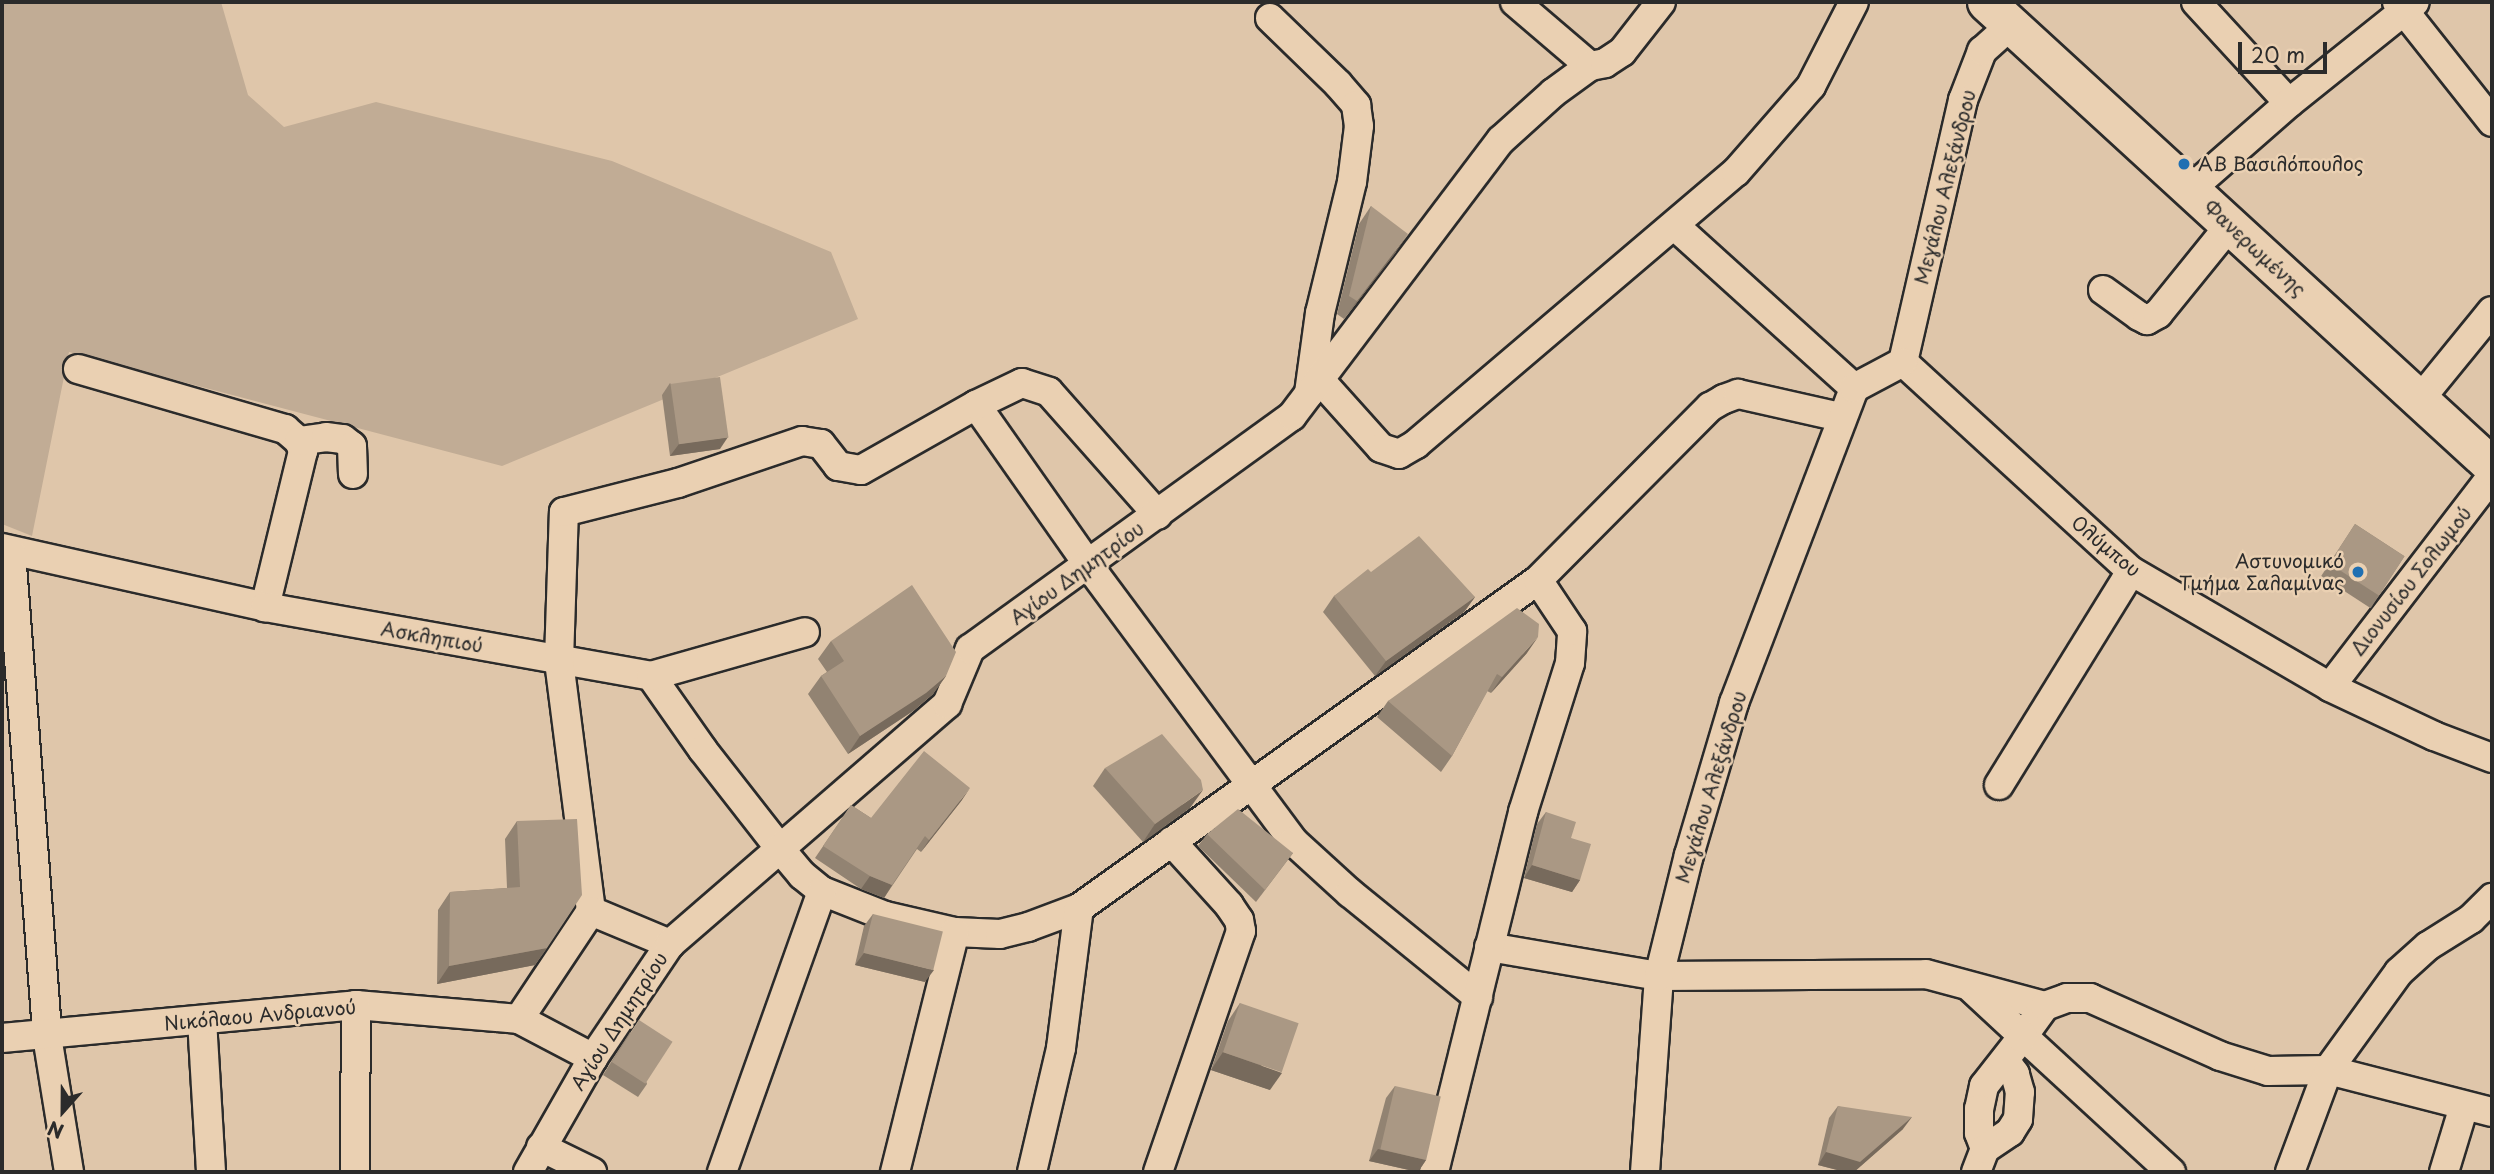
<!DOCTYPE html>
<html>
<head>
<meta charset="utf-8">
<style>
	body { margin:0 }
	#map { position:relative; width:2494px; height:1174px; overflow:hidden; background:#dfc6aa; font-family:"Playpen Sans",sans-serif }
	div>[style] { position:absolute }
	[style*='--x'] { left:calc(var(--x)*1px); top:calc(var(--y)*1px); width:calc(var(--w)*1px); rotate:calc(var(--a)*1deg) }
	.green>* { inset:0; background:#c1ac95 }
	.roads { filter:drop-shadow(2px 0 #2b2b2b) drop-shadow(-2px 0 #2b2b2b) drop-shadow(0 2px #2b2b2b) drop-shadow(0 -2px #2b2b2b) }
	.minor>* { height:28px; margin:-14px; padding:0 14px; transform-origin:14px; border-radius:14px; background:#ead0b2 }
	.major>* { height:37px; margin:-18.5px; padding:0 18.5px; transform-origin:18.5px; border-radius:18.5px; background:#ead0b2 }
	.wall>* { inset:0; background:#928372; transform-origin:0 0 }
	.shaded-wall>* { inset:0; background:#776a5c }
	.building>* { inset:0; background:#aa9884; transform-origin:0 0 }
	.dots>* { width:19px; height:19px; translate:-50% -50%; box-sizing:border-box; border:4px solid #ead0b2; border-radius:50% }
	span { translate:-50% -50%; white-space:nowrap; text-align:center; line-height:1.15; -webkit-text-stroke:5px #ead0b2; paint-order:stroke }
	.poi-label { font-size:19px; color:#2b2b2b }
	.left { translate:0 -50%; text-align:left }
	.right { translate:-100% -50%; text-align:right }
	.street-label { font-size:19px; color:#2b2b2b }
	.frame { position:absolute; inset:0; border:4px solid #2b2b2b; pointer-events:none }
	.north { position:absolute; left:28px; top:1076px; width:70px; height:70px; -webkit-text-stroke:5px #ead0b2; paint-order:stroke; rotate:201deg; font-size:19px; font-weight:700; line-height:28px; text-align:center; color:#2b2b2b }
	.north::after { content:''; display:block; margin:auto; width:24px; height:32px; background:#2b2b2b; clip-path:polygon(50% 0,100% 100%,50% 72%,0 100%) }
	.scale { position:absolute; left:2238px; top:42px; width:89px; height:32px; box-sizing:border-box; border:4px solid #2b2b2b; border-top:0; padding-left:9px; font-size:21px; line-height:24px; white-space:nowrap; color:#2b2b2b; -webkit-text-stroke:5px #ead0b2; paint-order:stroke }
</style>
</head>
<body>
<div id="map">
	<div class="green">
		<div style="clip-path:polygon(2px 2px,221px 2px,248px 95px,284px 127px,376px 102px,612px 161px,831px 252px,858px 319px,502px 466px,69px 352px,32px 536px,2px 524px)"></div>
	</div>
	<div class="roads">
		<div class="minor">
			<div style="--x:1515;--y:2;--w:99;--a:40.5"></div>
			<div style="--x:2196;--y:2;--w:137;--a:47.4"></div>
			<div style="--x:2397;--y:2;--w:153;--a:51.6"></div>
			<div style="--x:1270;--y:18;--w:95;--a:44.1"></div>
			<div style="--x:1338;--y:84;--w:28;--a:49"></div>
			<div style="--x:1356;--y:105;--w:21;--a:82"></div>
			<div style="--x:1359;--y:126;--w:56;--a:97.1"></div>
			<div style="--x:1352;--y:182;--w:135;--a:103.7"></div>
			<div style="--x:1320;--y:313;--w:81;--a:97.8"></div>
			<div style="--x:2192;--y:188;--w:129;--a:-41.2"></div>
			<div style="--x:2289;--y:103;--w:161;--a:-38.7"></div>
			<div style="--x:1675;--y:226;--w:241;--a:42.1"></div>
			<div style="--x:2103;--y:290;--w:44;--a:35.8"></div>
			<div style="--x:2139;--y:316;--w:9;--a:27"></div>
			<div style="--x:2147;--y:320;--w:13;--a:-29"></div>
			<div style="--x:2158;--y:314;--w:114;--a:-51"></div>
			<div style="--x:1903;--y:362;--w:309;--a:42.5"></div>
			<div style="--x:2131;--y:571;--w:230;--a:30.2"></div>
			<div style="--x:2330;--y:687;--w:115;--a:25.2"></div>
			<div style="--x:2434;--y:736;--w:62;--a:20.8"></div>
			<div style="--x:1903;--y:362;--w:269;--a:-77.1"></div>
			<div style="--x:1963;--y:100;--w:53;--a:-68.8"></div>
			<div style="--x:1982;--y:51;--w:39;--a:-42"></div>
			<div style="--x:78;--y:369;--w:216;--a:16.2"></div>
			<div style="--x:285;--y:429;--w:18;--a:41"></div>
			<div style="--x:299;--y:441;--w:11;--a:68"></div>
			<div style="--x:303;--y:451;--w:161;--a:103.7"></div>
			<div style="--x:1320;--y:380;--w:91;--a:48.1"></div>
			<div style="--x:1381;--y:448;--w:19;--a:18"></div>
			<div style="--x:1399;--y:454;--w:20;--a:-30"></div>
			<div style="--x:1416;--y:444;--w:420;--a:-40.4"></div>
			<div style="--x:1736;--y:172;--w:114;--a:-48.9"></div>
			<div style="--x:1811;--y:86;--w:94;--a:-62.9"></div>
			<div style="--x:2421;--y:398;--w:112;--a:-50.8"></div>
			<div style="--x:976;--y:405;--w:197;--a:54.9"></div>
			<div style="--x:1089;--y:566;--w:342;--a:53.4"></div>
			<div style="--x:1293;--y:841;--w:77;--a:42.4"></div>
			<div style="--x:1350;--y:893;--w:165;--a:39.1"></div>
			<div style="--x:299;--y:441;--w:27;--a:-8"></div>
			<div style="--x:326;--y:437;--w:17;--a:7"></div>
			<div style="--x:343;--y:439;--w:11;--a:38"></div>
			<div style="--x:352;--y:446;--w:28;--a:88"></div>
			<div style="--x:2;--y:548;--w:270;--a:12.6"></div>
			<div style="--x:265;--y:607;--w:392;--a:10.1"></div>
			<div style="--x:651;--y:676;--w:90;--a:54.9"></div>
			<div style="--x:703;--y:750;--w:127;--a:52"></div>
			<div style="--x:781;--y:850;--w:33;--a:50"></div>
			<div style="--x:802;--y:875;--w:26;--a:39"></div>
			<div style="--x:822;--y:891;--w:68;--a:21.6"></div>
			<div style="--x:885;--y:916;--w:72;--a:12.9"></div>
			<div style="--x:955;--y:932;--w:45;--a:2.5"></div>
			<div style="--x:1000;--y:934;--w:29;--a:-14"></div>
			<div style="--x:1028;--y:927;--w:54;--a:-20.4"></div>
			<div style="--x:1079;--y:908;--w:564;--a:-35.55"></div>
			<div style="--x:1538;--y:580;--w:244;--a:-45.2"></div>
			<div style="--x:1710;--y:407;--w:16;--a:-30"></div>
			<div style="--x:1724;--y:399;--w:15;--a:-20"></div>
			<div style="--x:1738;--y:394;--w:105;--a:12.7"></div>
			<div style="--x:11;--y:552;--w:485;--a:85.7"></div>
			<div style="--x:47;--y:1036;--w:138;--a:80.8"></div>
			<div style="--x:651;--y:676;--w:160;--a:-15.9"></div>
			<div style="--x:2330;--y:687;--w:266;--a:-52.5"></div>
			<div style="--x:1999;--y:785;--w:251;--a:-58.3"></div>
			<div style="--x:591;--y:911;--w:253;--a:-97.3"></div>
			<div style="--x:559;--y:660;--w:148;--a:-88.1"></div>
			<div style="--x:564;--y:512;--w:118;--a:-14.3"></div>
			<div style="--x:678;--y:483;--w:131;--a:-18.7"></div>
			<div style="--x:802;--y:441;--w:19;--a:9"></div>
			<div style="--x:821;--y:444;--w:28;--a:52"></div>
			<div style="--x:838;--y:466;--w:23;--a:10"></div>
			<div style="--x:861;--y:470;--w:132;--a:-29.5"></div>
			<div style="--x:976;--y:405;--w:51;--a:-25.6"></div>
			<div style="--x:1022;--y:383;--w:28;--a:18"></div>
			<div style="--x:1049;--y:392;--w:164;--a:48.5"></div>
			<div style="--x:1489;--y:947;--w:172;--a:9.7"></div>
			<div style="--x:1659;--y:976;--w:267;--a:-0.4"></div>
			<div style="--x:1926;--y:974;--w:123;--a:15.1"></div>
			<div style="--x:2045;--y:1006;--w:37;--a:126"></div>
			<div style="--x:2023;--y:1036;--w:201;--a:42.6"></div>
			<div style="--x:1970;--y:987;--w:72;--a:42.8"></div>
			<div style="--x:2023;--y:1036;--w:63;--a:128"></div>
			<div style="--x:1984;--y:1086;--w:24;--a:102"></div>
			<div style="--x:1979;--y:1109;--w:24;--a:90"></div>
			<div style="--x:1979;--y:1133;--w:17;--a:69"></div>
			<div style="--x:2045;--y:1006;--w:23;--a:-20"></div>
			<div style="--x:2067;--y:998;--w:23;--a:0"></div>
			<div style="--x:2090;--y:998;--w:142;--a:24"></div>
			<div style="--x:2220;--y:1056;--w:50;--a:17.4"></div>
			<div style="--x:2268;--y:1071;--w:60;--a:-1"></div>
			<div style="--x:2328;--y:1070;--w:169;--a:14.4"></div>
			<div style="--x:519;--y:1019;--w:130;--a:-56.3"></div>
			<div style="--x:591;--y:911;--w:86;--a:22.7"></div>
			<div style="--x:202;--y:1020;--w:152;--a:86.6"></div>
			<div style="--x:2;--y:1038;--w:356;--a:-5.3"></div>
			<div style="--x:356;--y:1005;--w:164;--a:4.9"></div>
			<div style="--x:519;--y:1019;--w:84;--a:27.8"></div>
			<div style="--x:541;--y:1147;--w:57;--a:26.1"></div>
			<div style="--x:355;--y:1172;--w:167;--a:-89.7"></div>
			<div style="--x:528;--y:1172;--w:131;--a:-60.3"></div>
			<div style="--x:593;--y:1058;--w:138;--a:-56"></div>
			<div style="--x:670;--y:944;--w:367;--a:-40.9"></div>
			<div style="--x:947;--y:704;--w:60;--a:-67.3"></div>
			<div style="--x:970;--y:649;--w:397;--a:-35.9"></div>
			<div style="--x:1292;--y:416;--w:346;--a:-52.9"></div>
			<div style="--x:1501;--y:140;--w:70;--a:-42.1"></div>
			<div style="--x:1553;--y:93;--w:46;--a:-36.1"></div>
			<div style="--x:1590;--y:66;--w:15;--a:-11"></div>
			<div style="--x:1605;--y:63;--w:20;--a:-33"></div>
			<div style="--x:1622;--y:52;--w:63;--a:-52"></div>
			<div style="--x:722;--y:1172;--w:298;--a:-70.4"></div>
			<div style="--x:895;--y:1172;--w:247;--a:-76"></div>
			<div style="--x:1032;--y:1172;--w:127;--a:-76.8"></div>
			<div style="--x:1061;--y:1048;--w:141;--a:-82.7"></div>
			<div style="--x:1158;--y:1172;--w:255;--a:-71"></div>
			<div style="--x:1241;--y:931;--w:11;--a:-100"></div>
			<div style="--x:1239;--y:920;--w:18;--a:-124"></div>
			<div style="--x:1229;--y:905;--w:86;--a:-132.2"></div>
			<div style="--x:1434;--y:1172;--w:371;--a:-76.1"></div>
			<div style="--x:1523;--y:812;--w:156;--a:-72.5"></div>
			<div style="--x:1570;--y:663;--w:32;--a:-86"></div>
			<div style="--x:1572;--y:631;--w:61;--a:-123.7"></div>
			<div style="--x:1645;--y:1172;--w:196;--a:-85.9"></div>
			<div style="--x:1659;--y:976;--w:125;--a:-76.1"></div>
			<div style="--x:1689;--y:855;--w:159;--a:-73.5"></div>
			<div style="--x:1734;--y:703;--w:337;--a:-69.1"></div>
			<div style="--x:1854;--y:388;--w:55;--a:-28"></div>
			<div style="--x:1976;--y:1172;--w:25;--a:-69"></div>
			<div style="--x:1985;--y:1149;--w:30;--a:-34"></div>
			<div style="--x:2010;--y:1132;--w:15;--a:-58"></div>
			<div style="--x:2018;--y:1119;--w:27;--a:-86"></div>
			<div style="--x:2020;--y:1092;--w:19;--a:-106"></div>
			<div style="--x:2015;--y:1074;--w:17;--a:-126"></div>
			<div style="--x:2290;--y:1172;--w:109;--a:-69.6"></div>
			<div style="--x:2328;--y:1070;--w:121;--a:-54.1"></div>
			<div style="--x:2399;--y:972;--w:39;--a:-42"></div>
			<div style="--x:2428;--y:946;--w:51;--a:-32.1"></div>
			<div style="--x:2471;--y:919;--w:30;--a:-45"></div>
			<div style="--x:2444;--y:1172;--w:69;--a:-73.1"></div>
		</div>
		<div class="major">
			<div style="--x:1986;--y:2;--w:687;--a:42.52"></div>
		</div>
	</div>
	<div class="wall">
		<div style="clip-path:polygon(1371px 206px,1396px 252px,1344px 319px,1337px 314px,1359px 224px)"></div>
		<div style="clip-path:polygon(670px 383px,720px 449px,670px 456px,662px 395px)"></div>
		<div style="left:2355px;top:524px;width:59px;height:62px;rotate:33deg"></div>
		<div style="clip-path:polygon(1371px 572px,1475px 597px,1464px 612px,1375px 676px,1323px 612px,1334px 596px)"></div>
		<div style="clip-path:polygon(831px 641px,946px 676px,933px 694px,913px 711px,848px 754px,808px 694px,821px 676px,827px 672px,818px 659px)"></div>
		<div style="clip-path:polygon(1527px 653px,1491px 693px,1487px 691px,1452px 756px,1441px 772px,1377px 717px,1388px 701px)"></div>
		<div style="clip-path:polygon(1105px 768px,1190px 808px,1143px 842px,1093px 786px)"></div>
		<div style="clip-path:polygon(962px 800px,921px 852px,917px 849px,884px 898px,861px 889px,815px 858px,851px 805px,871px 818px)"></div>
		<div style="clip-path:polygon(1546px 812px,1571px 838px,1580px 880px,1572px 892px,1524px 878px,1537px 824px)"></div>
		<div style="clip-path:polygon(517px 821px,547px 948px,535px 965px,437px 984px,438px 910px,450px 892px,507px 888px,505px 839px)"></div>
		<div style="clip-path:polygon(1207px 834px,1293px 853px,1256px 902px,1198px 846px)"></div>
		<div style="clip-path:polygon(873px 914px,925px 982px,855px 965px,864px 926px)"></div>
		<div style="clip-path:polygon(1240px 1003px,1270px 1090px,1211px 1070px,1228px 1021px)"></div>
		<div style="clip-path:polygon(630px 1032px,647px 1084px,638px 1097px,603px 1075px)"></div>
		<div style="clip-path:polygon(1395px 1086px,1426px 1160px,1418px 1172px,1369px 1161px,1386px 1098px)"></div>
		<div style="clip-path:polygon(1838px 1106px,1903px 1129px,1854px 1172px,1845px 1172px,1818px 1165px,1829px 1118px)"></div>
	</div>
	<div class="shaded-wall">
		<div style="clip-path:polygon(1408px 234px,1396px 252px,1344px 319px,1357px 301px)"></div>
		<div style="clip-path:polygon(728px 437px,720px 449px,670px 456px,679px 444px)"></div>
		<div style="clip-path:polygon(1475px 597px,1464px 612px,1375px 676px,1386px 661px)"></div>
		<div style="clip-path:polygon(1538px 637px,1527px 653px,1491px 693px,1502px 677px)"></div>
		<div style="clip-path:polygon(946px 676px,933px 694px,913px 711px,848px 754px,860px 736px)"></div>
		<div style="clip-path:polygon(970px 788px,962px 800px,921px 852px,929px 840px)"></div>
		<div style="clip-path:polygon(1203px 790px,1190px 808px,1143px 842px,1155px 824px)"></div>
		<div style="clip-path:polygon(1532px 865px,1580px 880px,1572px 892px,1524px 878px)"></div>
		<div style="clip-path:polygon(870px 876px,892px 885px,884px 898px,861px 889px)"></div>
		<div style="clip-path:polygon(547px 948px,535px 965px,437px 984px,449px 966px)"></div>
		<div style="clip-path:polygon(864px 953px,934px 970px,925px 982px,855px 965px)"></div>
		<div style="clip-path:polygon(1223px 1052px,1282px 1073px,1270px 1090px,1211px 1070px)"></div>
		<div style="clip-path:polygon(1912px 1117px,1903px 1129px,1854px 1172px,1845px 1172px,1818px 1165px,1826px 1152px)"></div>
		<div style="clip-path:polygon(1378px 1149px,1426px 1160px,1418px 1172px,1369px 1161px)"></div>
	</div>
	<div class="building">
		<div style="clip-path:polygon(1371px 206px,1408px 234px,1357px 301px,1349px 296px)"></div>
		<div style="left:720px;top:377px;width:61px;height:50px;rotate:82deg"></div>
		<div style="left:2355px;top:524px;width:59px;height:47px;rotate:33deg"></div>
		<div style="clip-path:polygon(1419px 536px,1475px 597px,1386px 661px,1334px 596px,1368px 569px,1371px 572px)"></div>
		<div style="clip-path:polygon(912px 585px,956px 652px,946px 676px,926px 693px,860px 736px,821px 676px,844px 661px,831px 641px)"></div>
		<div style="clip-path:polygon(1517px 608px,1539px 624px,1538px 637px,1502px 677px,1497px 674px,1452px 756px,1388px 701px)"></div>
		<div style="clip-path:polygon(1162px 734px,1201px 780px,1203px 790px,1155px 824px,1105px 768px)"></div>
		<div style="clip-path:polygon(924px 751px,970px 788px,929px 840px,925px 836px,892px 885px,870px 876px,823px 846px,851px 805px,871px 818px)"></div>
		<div style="clip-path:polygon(1238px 809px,1293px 853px,1265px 890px,1207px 834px)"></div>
		<div style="clip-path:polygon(1546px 812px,1576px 822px,1571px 838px,1591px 844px,1580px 880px,1532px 865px)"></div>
		<div style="clip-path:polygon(577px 819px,582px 895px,547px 948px,449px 966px,450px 892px,520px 887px,517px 821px)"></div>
		<div style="left:873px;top:914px;width:72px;height:40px;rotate:14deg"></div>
		<div style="left:1240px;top:1003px;width:62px;height:52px;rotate:19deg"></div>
		<div style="left:639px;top:1020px;width:40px;height:50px;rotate:33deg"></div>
		<div style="left:1395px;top:1086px;width:47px;height:65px;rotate:13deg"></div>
		<div style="clip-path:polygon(1838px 1106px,1912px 1117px,1860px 1162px,1826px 1152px)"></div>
	</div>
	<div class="dots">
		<div style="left:2184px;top:164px;background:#1f6fb2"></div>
		<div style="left:2358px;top:572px;background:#1f6fb2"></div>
	</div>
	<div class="poi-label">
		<span class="left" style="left:2198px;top:164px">ΑΒ Βασιλόπουλος</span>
		<span class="right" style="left:2344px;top:572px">Αστυνομικό<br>Τμήμα Σαλαμίνας</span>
	</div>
	<div class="street-label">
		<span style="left:1945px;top:187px;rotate:-76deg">Μεγάλου Αλεξάνδρου</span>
		<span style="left:2255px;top:248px;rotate:43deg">Φανερωμένης</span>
		<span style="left:2106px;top:546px;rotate:40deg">Ολύμπου</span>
		<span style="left:1077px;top:573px;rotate:-36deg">Αγίου Δημητρίου</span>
		<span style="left:2411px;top:581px;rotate:-52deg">Διονυσίου Σολωμού</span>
		<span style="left:432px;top:637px;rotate:10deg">Ασκληπιού</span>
		<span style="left:1711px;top:787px;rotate:-73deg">Μεγάλου Αλεξάνδρου</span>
		<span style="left:260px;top:1015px;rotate:-5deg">Νικόλαου Ανδριανού</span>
		<span style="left:619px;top:1021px;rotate:-57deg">Αγίου Δημητρίου</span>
	</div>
	<div class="frame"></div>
	<div class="north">N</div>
	<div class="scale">20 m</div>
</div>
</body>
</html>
